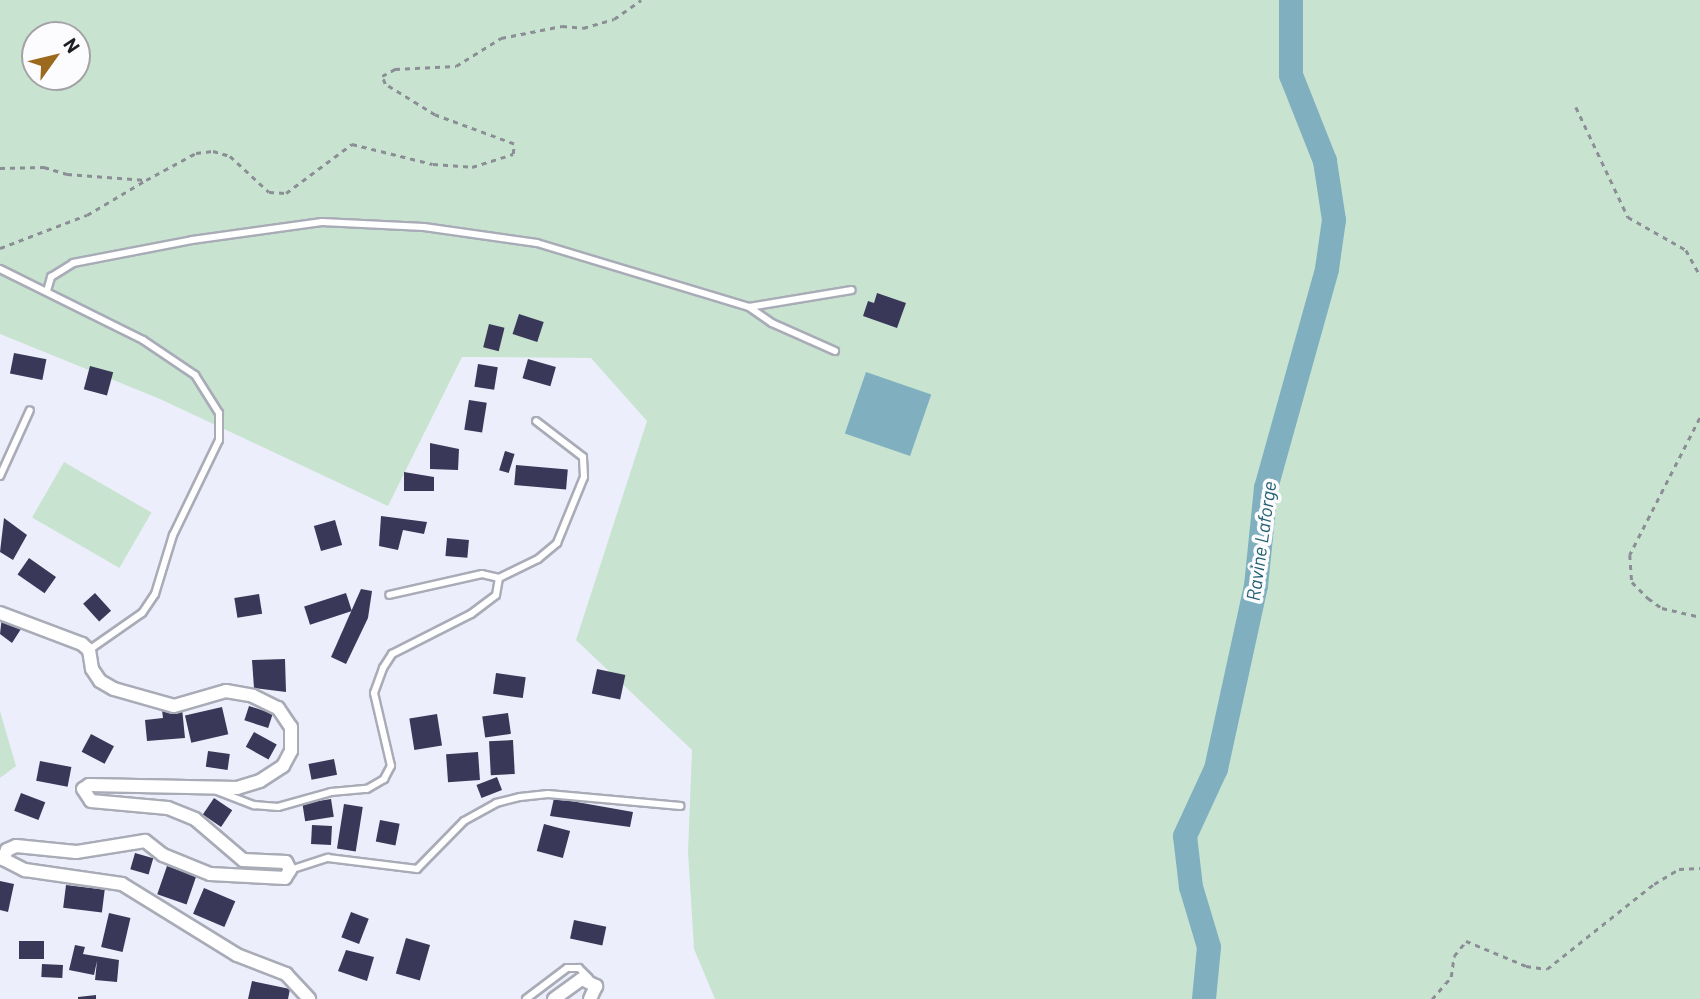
<!DOCTYPE html>
<html>
<head>
<meta charset="utf-8">
<style>
	body { margin:0 }
	#map { position:relative; width:1700px; height:999px; overflow:hidden; background:#eceffb; font-family:Barlow,sans-serif }
	div>[style] { position:absolute }
	[style*='--x'] { left:calc(var(--x)*1px); top:calc(var(--y)*1px); width:calc(var(--w)*1px); rotate:calc(var(--a)*1deg) }
	.green>* { inset:0; background:#c8e4d1; transform-origin:0 0 }
	.water>* { inset:0; background:#80b0bf; transform-origin:0 0 }
	.river>* { height:24px; margin:-12px; padding:0 12px; transform-origin:12px; border-radius:12px; background:#80b0bf }
	.building>* { inset:0; background:#3a3858; transform-origin:0 0 }
	.path>* { height:2.5px; margin-top:-1.25px; transform-origin:0; background:repeating-linear-gradient(90deg,#8c8e96 0 5px,transparent 0 10px) }
	.roads { filter:drop-shadow(2px 0 #a9acb7) drop-shadow(-2px 0 #a9acb7) drop-shadow(0 2px #a9acb7) drop-shadow(0 -2px #a9acb7) }
	.service>* { height:6px; margin:-3px; padding:0 3px; transform-origin:3px; border-radius:3px; background:#fff }
	.minor>* { height:12px; margin:-6px; padding:0 6px; transform-origin:6px; border-radius:6px; background:#fff }
	span { translate:-50% -50%; white-space:nowrap; text-align:center; line-height:1.15; -webkit-text-stroke:7px #fcfcff; paint-order:stroke }
	.water-label { font-size:19px; color:#216070; font-style:italic }
	.north { position:absolute; left:21px; top:21px; width:70px; height:70px; box-sizing:border-box; background:#fcfcff; border:2px solid #a3a3a7; border-radius:50%; rotate:56deg; font-size:19px; font-weight:700; line-height:28px; text-align:center; color:#1d1e22 }
	.north::after { content:''; display:block; margin:auto; width:24px; height:32px; background:#9c6a1e; clip-path:polygon(50% 0,100% 100%,50% 72%,0 100%) }
</style>
</head>
<body>
<div id="map">
	<div class="green">
		<div style="clip-path:polygon(evenodd,0 0,1700px 0,1700px 999px,715px 999px,694px 949px,688px 852px,692px 750px,576px 640px,647px 421px,591px 358px,462px 357px,388px 506px,160px 399px,0 334px,0 0,35px 35px,77px 35px,77px 77px,35px 77px,35px 35px)"></div>
		<div style="left:64px;top:462px;width:101px;height:64px;rotate:30deg"></div>
		<div style="clip-path:polygon(0 711px,16px 766px,0 778px)"></div>
	</div>
	<div class="water">
		<div style="left:866px;top:372px;width:69px;height:65px;rotate:19deg"></div>
	</div>
	<div class="river">
		<div style="--x:1204;--y:999;--w:52;--a:-84.5"></div>
		<div style="--x:1209;--y:947;--w:63;--a:-106.7"></div>
		<div style="--x:1191;--y:887;--w:51;--a:-96.7"></div>
		<div style="--x:1185;--y:836;--w:74;--a:-65.2"></div>
		<div style="--x:1216;--y:769;--w:187;--a:-77.7"></div>
		<div style="--x:1256;--y:586;--w:99;--a:-84.2"></div>
		<div style="--x:1266;--y:488;--w:227;--a:-74.4"></div>
		<div style="--x:1327;--y:269;--w:49;--a:-81.9"></div>
		<div style="--x:1334;--y:220;--w:60;--a:-98.7"></div>
		<div style="--x:1325;--y:161;--w:92;--a:-111.6"></div>
		<div style="--x:1291;--y:75;--w:75;--a:-90"></div>
	</div>
	<div class="building">
		<div style="clip-path:polygon(877px 293px,906px 303px,897px 328px,863px 316px,868px 301px,874px 303px)"></div>
		<div style="left:519px;top:314px;width:26px;height:21px;rotate:18deg"></div>
		<div style="left:489px;top:324px;width:16px;height:24px;rotate:14deg"></div>
		<div style="left:14px;top:353px;width:33px;height:21px;rotate:11deg"></div>
		<div style="left:528px;top:359px;width:29px;height:20px;rotate:16deg"></div>
		<div style="left:478px;top:364px;width:20px;height:23px;rotate:9deg"></div>
		<div style="left:90px;top:366px;width:24px;height:24px;rotate:15deg"></div>
		<div style="left:469px;top:400px;width:18px;height:30px;rotate:9deg"></div>
		<div style="clip-path:polygon(430px 443px,459px 449px,458px 470px,430px 469px)"></div>
		<div style="left:505px;top:451px;width:10px;height:20px;rotate:17deg"></div>
		<div style="left:516px;top:465px;width:52px;height:20px;rotate:5deg"></div>
		<div style="clip-path:polygon(404px 472px,434px 477px,434px 491px,404px 491px)"></div>
		<div style="clip-path:polygon(381px 516px,427px 522px,424px 534px,403px 530px,398px 550px,379px 546px)"></div>
		<div style="clip-path:polygon(4px 518px,27px 535px,13px 560px,0 552px)"></div>
		<div style="left:335px;top:520px;width:26px;height:22px;rotate:74deg"></div>
		<div style="left:447px;top:538px;width:22px;height:18px;rotate:5deg"></div>
		<div style="left:29px;top:558px;width:33px;height:20px;rotate:35deg"></div>
		<div style="clip-path:polygon(361px 589px,372px 591px,368px 618px,346px 664px,331px 657px)"></div>
		<div style="left:95px;top:593px;width:24px;height:16px;rotate:48deg"></div>
		<div style="left:346px;top:593px;width:19px;height:44px;rotate:72deg"></div>
		<div style="left:259px;top:594px;width:20px;height:25px;rotate:81deg"></div>
		<div style="clip-path:polygon(2px 616px,21px 629px,12px 643px,0 634px)"></div>
		<div style="clip-path:polygon(285px 659px,286px 692px,254px 688px,252px 660px)"></div>
		<div style="left:597px;top:669px;width:29px;height:25px;rotate:12deg"></div>
		<div style="left:496px;top:673px;width:30px;height:21px;rotate:8deg"></div>
		<div style="left:249px;top:706px;width:25px;height:15px;rotate:18deg"></div>
		<div style="left:222px;top:707px;width:28px;height:38px;rotate:77deg"></div>
		<div style="clip-path:polygon(182px 708px,185px 738px,147px 741px,145px 720px,163px 718px,162px 710px)"></div>
		<div style="left:508px;top:713px;width:21px;height:26px;rotate:82deg"></div>
		<div style="left:437px;top:714px;width:32px;height:28px;rotate:81deg"></div>
		<div style="left:254px;top:732px;width:26px;height:17px;rotate:29deg"></div>
		<div style="left:91px;top:734px;width:26px;height:20px;rotate:28deg"></div>
		<div style="left:513px;top:740px;width:34px;height:24px;rotate:87deg"></div>
		<div style="left:208px;top:751px;width:22px;height:16px;rotate:8deg"></div>
		<div style="left:478px;top:752px;width:28px;height:32px;rotate:86deg"></div>
		<div style="left:334px;top:759px;width:16px;height:26px;rotate:79deg"></div>
		<div style="left:40px;top:761px;width:32px;height:20px;rotate:11deg"></div>
		<div style="left:497px;top:777px;width:14px;height:22px;rotate:69deg"></div>
		<div style="left:21px;top:793px;width:26px;height:19px;rotate:21deg"></div>
		<div style="left:214px;top:798px;width:22px;height:20px;rotate:34deg"></div>
		<div style="clip-path:polygon(554px 798px,633px 812px,630px 827px,550px 816px)"></div>
		<div style="left:331px;top:799px;width:18px;height:29px;rotate:81deg"></div>
		<div style="left:344px;top:804px;width:19px;height:45px;rotate:9deg"></div>
		<div style="left:380px;top:820px;width:20px;height:22px;rotate:11deg"></div>
		<div style="left:544px;top:824px;width:27px;height:28px;rotate:15deg"></div>
		<div style="left:312px;top:825px;width:20px;height:19px;rotate:3deg"></div>
		<div style="left:135px;top:853px;width:19px;height:17px;rotate:16deg"></div>
		<div style="left:167px;top:866px;width:31px;height:30px;rotate:19deg"></div>
		<div style="clip-path:polygon(0 881px,14px 884px,8px 912px,0 910px)"></div>
		<div style="left:66px;top:885px;width:39px;height:23px;rotate:7deg"></div>
		<div style="left:204px;top:888px;width:34px;height:28px;rotate:23deg"></div>
		<div style="left:351px;top:912px;width:19px;height:27px;rotate:21deg"></div>
		<div style="left:109px;top:913px;width:22px;height:35px;rotate:13deg"></div>
		<div style="left:574px;top:920px;width:33px;height:19px;rotate:12deg"></div>
		<div style="left:406px;top:938px;width:25px;height:37px;rotate:16deg"></div>
		<div style="left:19px;top:941px;width:25px;height:18px"></div>
		<div style="clip-path:polygon(75px 945px,85px 947px,83px 954px,119px 960px,117px 982px,95px 980px,97px 961px,94px 975px,69px 970px)"></div>
		<div style="clip-path:polygon(346px 950px,374px 957px,367px 981px,338px 971px)"></div>
		<div style="left:42px;top:964px;width:21px;height:13px;rotate:3deg"></div>
		<div style="clip-path:polygon(252px 981px,290px 989px,288px 999px,248px 999px)"></div>
		<div style="clip-path:polygon(96px 995px,96px 999px,78px 999px,78px 997px)"></div>
	</div>
	<div class="path">
		<div style="--x:1576;--y:107;--w:122;--a:64.7"></div>
		<div style="--x:1628;--y:217;--w:67;--a:29.6"></div>
		<div style="--x:1686;--y:250;--w:29;--a:61"></div>
		<div style="--x:0;--y:168;--w:44;--a:-1.3"></div>
		<div style="--x:44;--y:167;--w:24;--a:17"></div>
		<div style="--x:67;--y:174;--w:79;--a:4.3"></div>
		<div style="--x:146;--y:180;--w:57;--a:-28.4"></div>
		<div style="--x:196;--y:153;--w:17;--a:-7"></div>
		<div style="--x:213;--y:151;--w:18;--a:16"></div>
		<div style="--x:230;--y:156;--w:53;--a:42.7"></div>
		<div style="--x:269;--y:192;--w:17;--a:3"></div>
		<div style="--x:286;--y:193;--w:82;--a:-36.6"></div>
		<div style="--x:352;--y:144;--w:83;--a:13.9"></div>
		<div style="--x:433;--y:164;--w:39;--a:4"></div>
		<div style="--x:472;--y:167;--w:43;--a:-17.6"></div>
		<div style="--x:513;--y:154;--w:10;--a:-84"></div>
		<div style="--x:514;--y:144;--w:84;--a:-159.8"></div>
		<div style="--x:435;--y:115;--w:59;--a:-148.2"></div>
		<div style="--x:385;--y:84;--w:9;--a:-111"></div>
		<div style="--x:382;--y:76;--w:15;--a:-28"></div>
		<div style="--x:395;--y:69;--w:61;--a:-2.8"></div>
		<div style="--x:456;--y:66;--w:53;--a:-31.9"></div>
		<div style="--x:501;--y:38;--w:62;--a:-11.1"></div>
		<div style="--x:562;--y:26;--w:21;--a:5"></div>
		<div style="--x:583;--y:28;--w:32;--a:-16"></div>
		<div style="--x:614;--y:19;--w:33;--a:-35"></div>
		<div style="--x:0;--y:248;--w:93;--a:-20.8"></div>
		<div style="--x:87;--y:215;--w:69;--a:-30.7"></div>
		<div style="--x:1700;--y:418;--w:154;--a:117.1"></div>
		<div style="--x:1630;--y:555;--w:27;--a:86"></div>
		<div style="--x:1632;--y:582;--w:23;--a:45"></div>
		<div style="--x:1648;--y:598;--w:17;--a:36"></div>
		<div style="--x:1662;--y:608;--w:39;--a:13"></div>
		<div style="--x:1432;--y:999;--w:29;--a:-49"></div>
		<div style="--x:1451;--y:977;--w:21;--a:-82"></div>
		<div style="--x:1454;--y:956;--w:19;--a:-51"></div>
		<div style="--x:1466;--y:941;--w:65;--a:22.6"></div>
		<div style="--x:1526;--y:966;--w:21;--a:8"></div>
		<div style="--x:1547;--y:969;--w:137;--a:-38.5"></div>
		<div style="--x:1654;--y:884;--w:29;--a:-31"></div>
		<div style="--x:1679;--y:869;--w:21;--a:-3"></div>
	</div>
	<div class="roads">
		<div class="service">
			<div style="--x:0;--y:269;--w:160;--a:26.4"></div>
			<div style="--x:143;--y:340;--w:63;--a:33.9"></div>
			<div style="--x:195;--y:375;--w:45;--a:57.7"></div>
			<div style="--x:219;--y:413;--w:27;--a:90"></div>
			<div style="--x:219;--y:440;--w:106;--a:115.8"></div>
			<div style="--x:173;--y:535;--w:62;--a:107"></div>
			<div style="--x:155;--y:594;--w:23;--a:124"></div>
			<div style="--x:142;--y:613;--w:65;--a:145.1"></div>
			<div style="--x:47;--y:291;--w:15;--a:-74"></div>
			<div style="--x:51;--y:277;--w:26;--a:-32"></div>
			<div style="--x:73;--y:263;--w:121;--a:-10.9"></div>
			<div style="--x:192;--y:240;--w:131;--a:-7.9"></div>
			<div style="--x:322;--y:222;--w:102;--a:2.8"></div>
			<div style="--x:424;--y:227;--w:114;--a:8.1"></div>
			<div style="--x:537;--y:243;--w:221;--a:16.8"></div>
			<div style="--x:749;--y:307;--w:28;--a:35"></div>
			<div style="--x:772;--y:323;--w:69;--a:24"></div>
			<div style="--x:749;--y:307;--w:104;--a:-9.4"></div>
			<div style="--x:0;--y:476;--w:72;--a:-65.6"></div>
			<div style="--x:499;--y:578;--w:43;--a:-26"></div>
			<div style="--x:538;--y:559;--w:25;--a:-40"></div>
			<div style="--x:557;--y:543;--w:71;--a:-67.8"></div>
			<div style="--x:584;--y:477;--w:20;--a:-93"></div>
			<div style="--x:583;--y:457;--w:59;--a:-142.5"></div>
			<div style="--x:217;--y:791;--w:40;--a:21"></div>
			<div style="--x:254;--y:805;--w:24;--a:5"></div>
			<div style="--x:278;--y:807;--w:55;--a:-15.8"></div>
			<div style="--x:331;--y:792;--w:36;--a:-5"></div>
			<div style="--x:367;--y:789;--w:20;--a:-30"></div>
			<div style="--x:384;--y:779;--w:15;--a:-62"></div>
			<div style="--x:391;--y:766;--w:75;--a:-103.1"></div>
			<div style="--x:374;--y:693;--w:27;--a:-70"></div>
			<div style="--x:383;--y:668;--w:17;--a:-57"></div>
			<div style="--x:392;--y:654;--w:89;--a:-26.9"></div>
			<div style="--x:471;--y:614;--w:31;--a:-37"></div>
			<div style="--x:496;--y:595;--w:17;--a:-80"></div>
			<div style="--x:499;--y:578;--w:17;--a:-167"></div>
			<div style="--x:482;--y:574;--w:95;--a:167.3"></div>
			<div style="--x:290;--y:870;--w:40;--a:-18"></div>
			<div style="--x:328;--y:858;--w:90;--a:7"></div>
			<div style="--x:417;--y:869;--w:67;--a:-45.6"></div>
			<div style="--x:464;--y:821;--w:37;--a:-29"></div>
			<div style="--x:496;--y:803;--w:25;--a:-14"></div>
			<div style="--x:520;--y:797;--w:28;--a:-6"></div>
			<div style="--x:548;--y:794;--w:133;--a:5.2"></div>
			<div style="--x:526;--y:999;--w:51;--a:-37.1"></div>
			<div style="--x:567;--y:968;--w:12;--a:0"></div>
			<div style="--x:579;--y:968;--w:14;--a:45"></div>
		</div>
		<div class="minor">
			<div style="--x:0;--y:613;--w:88;--a:20.7"></div>
			<div style="--x:82;--y:644;--w:9;--a:41"></div>
			<div style="--x:89;--y:650;--w:19;--a:81"></div>
			<div style="--x:92;--y:669;--w:14;--a:56"></div>
			<div style="--x:100;--y:681;--w:16;--a:30"></div>
			<div style="--x:114;--y:689;--w:62;--a:15.8"></div>
			<div style="--x:174;--y:706;--w:54;--a:-16.1"></div>
			<div style="--x:226;--y:691;--w:27;--a:10"></div>
			<div style="--x:253;--y:696;--w:28;--a:26"></div>
			<div style="--x:278;--y:708;--w:23;--a:56"></div>
			<div style="--x:291;--y:727;--w:24;--a:90"></div>
			<div style="--x:291;--y:751;--w:17;--a:118"></div>
			<div style="--x:283;--y:766;--w:27;--a:147"></div>
			<div style="--x:260;--y:781;--w:24;--a:163"></div>
			<div style="--x:237;--y:788;--w:148;--a:-178.8"></div>
			<div style="--x:89;--y:785;--w:7;--a:146"></div>
			<div style="--x:83;--y:789;--w:14;--a:56"></div>
			<div style="--x:91;--y:801;--w:77;--a:5.2"></div>
			<div style="--x:168;--y:808;--w:29;--a:22"></div>
			<div style="--x:195;--y:819;--w:63;--a:40.5"></div>
			<div style="--x:243;--y:860;--w:43;--a:2.7"></div>
			<div style="--x:286;--y:862;--w:9;--a:63"></div>
			<div style="--x:290;--y:870;--w:9;--a:122"></div>
			<div style="--x:285;--y:878;--w:75;--a:-176.9"></div>
			<div style="--x:210;--y:874;--w:51;--a:-158"></div>
			<div style="--x:163;--y:855;--w:23;--a:-142"></div>
			<div style="--x:145;--y:841;--w:70;--a:170.9"></div>
			<div style="--x:76;--y:852;--w:60;--a:-174.3"></div>
			<div style="--x:16;--y:846;--w:10;--a:156"></div>
			<div style="--x:7;--y:850;--w:10;--a:114"></div>
			<div style="--x:3;--y:859;--w:25;--a:27"></div>
			<div style="--x:25;--y:870;--w:98;--a:8.2"></div>
			<div style="--x:122;--y:884;--w:135;--a:31.7"></div>
			<div style="--x:237;--y:955;--w:53;--a:21.2"></div>
			<div style="--x:286;--y:974;--w:34;--a:47"></div>
			<div style="--x:554;--y:999;--w:34;--a:-36"></div>
			<div style="--x:582;--y:979;--w:16;--a:27"></div>
			<div style="--x:596;--y:986;--w:14;--a:115"></div>
		</div>
	</div>
	<div class="water-label">
		<span style="left:1261px;top:541px;rotate:-82deg">Ravine Laforge</span>
	</div>
	<div class="north">N</div>
</div>
</body>
</html>
